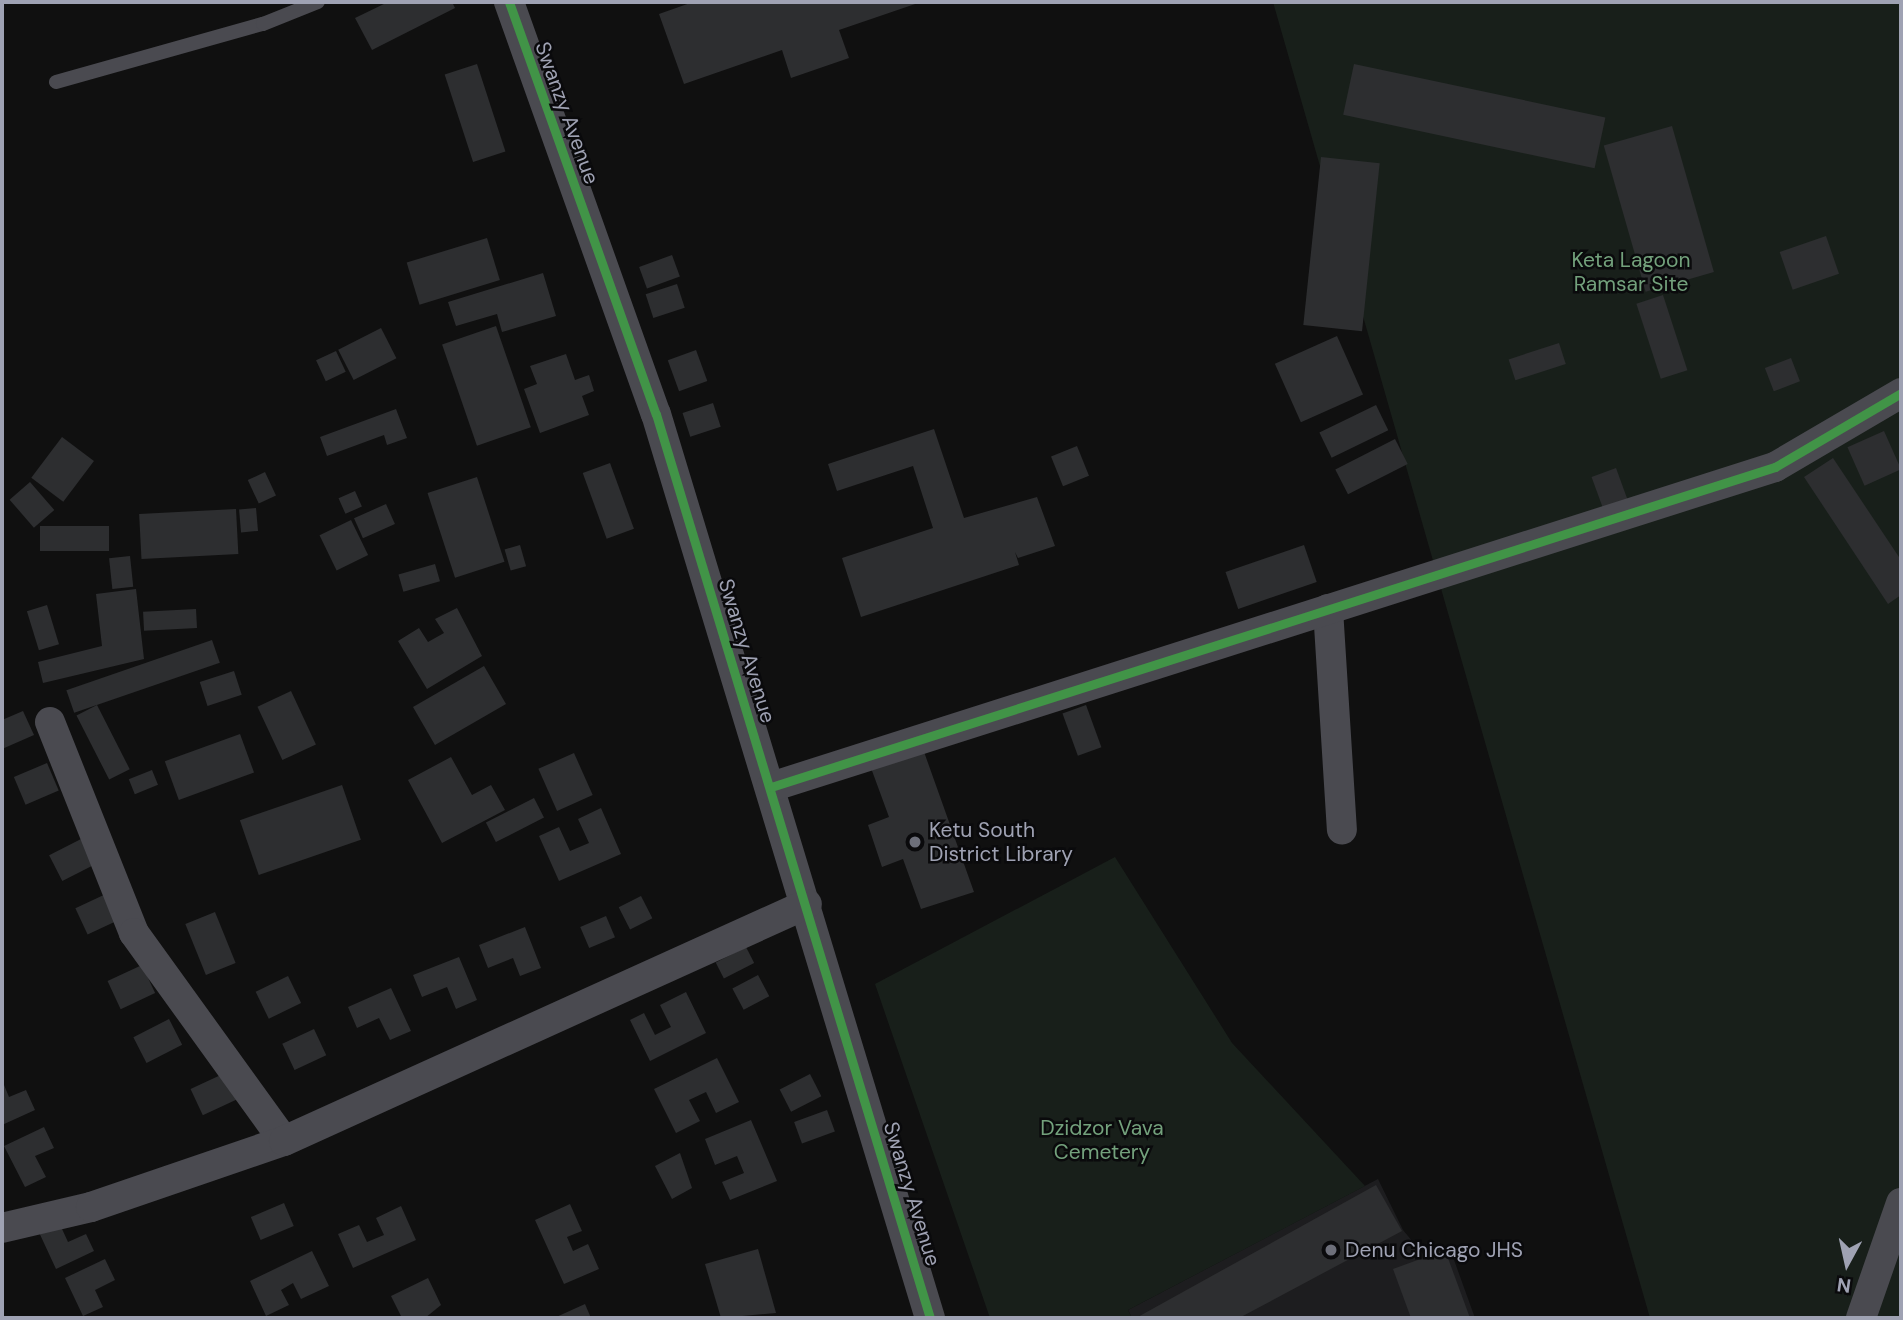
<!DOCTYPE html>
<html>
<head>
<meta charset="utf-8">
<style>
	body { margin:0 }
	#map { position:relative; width:1903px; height:1320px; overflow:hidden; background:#101010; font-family:"DM Sans",sans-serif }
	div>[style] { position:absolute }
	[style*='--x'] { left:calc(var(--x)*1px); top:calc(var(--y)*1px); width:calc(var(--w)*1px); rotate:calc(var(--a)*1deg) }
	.built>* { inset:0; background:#1d1d1f }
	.green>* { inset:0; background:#181f1a }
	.building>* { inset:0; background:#2d2e30; transform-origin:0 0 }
	.lane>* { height:14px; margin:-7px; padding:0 7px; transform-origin:7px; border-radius:7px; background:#4a4a50 }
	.street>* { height:30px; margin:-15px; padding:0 15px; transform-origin:15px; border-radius:15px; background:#4a4a50 }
	.cycleway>* { height:9px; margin:-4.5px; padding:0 4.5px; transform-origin:4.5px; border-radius:4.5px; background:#419447 }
	.dots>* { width:19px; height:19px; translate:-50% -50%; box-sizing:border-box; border:4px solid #0a0a0c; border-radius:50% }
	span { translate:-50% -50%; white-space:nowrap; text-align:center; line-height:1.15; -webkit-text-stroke:5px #0a0a0c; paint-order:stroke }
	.street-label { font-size:21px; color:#9fa2b3 }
	.park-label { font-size:21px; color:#73a17c }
	.poi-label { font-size:21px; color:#9fa2b3 }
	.left { translate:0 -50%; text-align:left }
	.frame { position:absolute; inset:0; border:4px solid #9fa2b3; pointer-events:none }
	.north { position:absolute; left:1812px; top:1229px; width:70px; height:70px; -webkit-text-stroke:5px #0a0a0c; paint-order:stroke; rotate:188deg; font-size:19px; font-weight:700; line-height:28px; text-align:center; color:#9fa2b3 }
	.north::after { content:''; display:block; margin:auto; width:24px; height:32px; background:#9fa2b3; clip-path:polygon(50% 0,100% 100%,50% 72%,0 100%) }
</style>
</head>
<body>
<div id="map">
	<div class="built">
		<div style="clip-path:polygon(1378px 1179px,1403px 1230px,1423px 1254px,1449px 1246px,1475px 1318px,1132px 1318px,1128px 1310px)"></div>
	</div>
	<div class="green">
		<div style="clip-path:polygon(1273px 2px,1901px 2px,1901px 1318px,1650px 1318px)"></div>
		<div style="clip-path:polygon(1115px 857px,1232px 1043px,1365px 1186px,1128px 1310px,1132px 1318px,990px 1318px,875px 984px)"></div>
	</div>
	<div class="building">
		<div style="clip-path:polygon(388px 2px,452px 2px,455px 8px,372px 50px,355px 18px)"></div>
		<div style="clip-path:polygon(693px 2px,921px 2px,839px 30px,849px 58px,791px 78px,782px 50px,684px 84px,659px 14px)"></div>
		<div style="left:477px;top:64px;width:92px;height:34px;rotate:72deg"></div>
		<div style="left:1354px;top:64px;width:257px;height:52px;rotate:12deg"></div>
		<div style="left:1672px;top:126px;width:152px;height:71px;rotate:74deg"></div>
		<div style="left:1321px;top:157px;width:59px;height:169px;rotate:6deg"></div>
		<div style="left:1826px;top:236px;width:40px;height:49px;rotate:71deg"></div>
		<div style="left:487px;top:238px;width:44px;height:84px;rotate:73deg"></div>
		<div style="left:672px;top:255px;width:23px;height:35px;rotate:70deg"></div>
		<div style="clip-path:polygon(543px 273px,556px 316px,502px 332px,497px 314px,456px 326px,448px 302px)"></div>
		<div style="left:677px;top:284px;width:25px;height:33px;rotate:72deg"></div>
		<div style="left:1663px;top:295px;width:79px;height:28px;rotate:72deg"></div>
		<div style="left:496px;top:326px;width:107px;height:57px;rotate:71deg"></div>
		<div style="left:381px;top:328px;width:34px;height:48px;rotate:63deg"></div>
		<div style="left:1337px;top:336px;width:64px;height:68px;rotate:66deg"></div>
		<div style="left:1559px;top:343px;width:22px;height:53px;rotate:72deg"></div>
		<div style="left:696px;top:350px;width:33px;height:30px;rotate:70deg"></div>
		<div style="left:336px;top:351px;width:23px;height:22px;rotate:65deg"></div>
		<div style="clip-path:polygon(566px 354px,575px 380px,589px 375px,594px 391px,582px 396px,589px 415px,540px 433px,524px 389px,537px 384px,530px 366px)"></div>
		<div style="left:1791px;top:358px;width:25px;height:28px;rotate:69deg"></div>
		<div style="left:713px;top:403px;width:25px;height:32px;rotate:72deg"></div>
		<div style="left:1376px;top:405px;width:28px;height:63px;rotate:64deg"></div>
		<div style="clip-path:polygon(396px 409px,407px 438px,387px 445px,384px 435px,327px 456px,320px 437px)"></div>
		<div style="clip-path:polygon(934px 429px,964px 518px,1037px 497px,1055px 546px,1018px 558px,1015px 552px,1019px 565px,861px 617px,842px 558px,933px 528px,913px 466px,837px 491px,828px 464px)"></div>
		<div style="left:1884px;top:431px;width:42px;height:40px;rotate:66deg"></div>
		<div style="left:62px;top:437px;width:40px;height:51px;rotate:37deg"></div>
		<div style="left:1395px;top:439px;width:28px;height:67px;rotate:63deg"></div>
		<div style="left:1077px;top:446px;width:32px;height:28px;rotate:68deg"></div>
		<div style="clip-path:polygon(1833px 458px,1901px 560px,1901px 595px,1888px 604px,1804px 477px)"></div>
		<div style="left:610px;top:463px;width:70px;height:29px;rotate:70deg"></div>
		<div style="left:1616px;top:468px;width:46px;height:26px;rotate:70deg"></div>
		<div style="left:265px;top:472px;width:26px;height:19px;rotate:65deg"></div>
		<div style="left:477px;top:477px;width:89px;height:52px;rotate:72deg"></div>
		<div style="left:30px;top:482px;width:37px;height:27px;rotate:49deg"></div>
		<div style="left:355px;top:491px;width:17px;height:18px;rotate:66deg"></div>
		<div style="left:386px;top:504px;width:22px;height:35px;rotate:66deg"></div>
		<div style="left:256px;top:508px;width:23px;height:17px;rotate:85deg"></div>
		<div style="left:236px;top:509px;width:45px;height:97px;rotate:87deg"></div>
		<div style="left:351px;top:520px;width:39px;height:35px;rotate:64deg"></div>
		<div style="left:109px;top:526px;width:25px;height:69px;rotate:90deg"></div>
		<div style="left:520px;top:545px;width:22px;height:16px;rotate:74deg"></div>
		<div style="left:1304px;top:545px;width:39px;height:83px;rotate:71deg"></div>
		<div style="left:130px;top:556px;width:31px;height:21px;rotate:84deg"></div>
		<div style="left:435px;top:564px;width:18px;height:38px;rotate:74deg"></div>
		<div style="clip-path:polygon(136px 589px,144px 659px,43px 683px,38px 662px,102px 646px,96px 594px)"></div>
		<div style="left:47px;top:605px;width:41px;height:21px;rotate:73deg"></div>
		<div style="clip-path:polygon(457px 608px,482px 656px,427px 689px,398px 641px,419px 628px,428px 642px,444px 633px,435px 619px)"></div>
		<div style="left:196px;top:609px;width:19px;height:53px;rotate:87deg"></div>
		<div style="left:212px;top:640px;width:24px;height:154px;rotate:71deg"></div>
		<div style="left:484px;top:666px;width:44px;height:82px;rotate:60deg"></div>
		<div style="left:234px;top:671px;width:25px;height:36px;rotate:72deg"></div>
		<div style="left:291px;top:691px;width:59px;height:37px;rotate:65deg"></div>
		<div style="left:97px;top:705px;width:72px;height:23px;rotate:63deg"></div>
		<div style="left:1086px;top:705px;width:45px;height:25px;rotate:70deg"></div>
		<div style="clip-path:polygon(23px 711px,34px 735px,2px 749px,2px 720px)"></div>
		<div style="left:240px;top:734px;width:41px;height:80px;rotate:70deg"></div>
		<div style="clip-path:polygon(923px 749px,974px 892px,921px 909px,903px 859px,882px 867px,868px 825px,889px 817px,871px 768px)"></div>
		<div style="left:574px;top:753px;width:46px;height:39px;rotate:66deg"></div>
		<div style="clip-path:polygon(451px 757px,472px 795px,491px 785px,505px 810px,442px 843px,408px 780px)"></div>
		<div style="left:47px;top:763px;width:30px;height:36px;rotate:67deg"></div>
		<div style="left:152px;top:770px;width:16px;height:25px;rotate:68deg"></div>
		<div style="left:342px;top:785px;width:58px;height:108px;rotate:71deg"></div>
		<div style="left:534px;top:798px;width:22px;height:54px;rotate:63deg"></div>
		<div style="clip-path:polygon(601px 808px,621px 854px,559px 881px,539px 836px,559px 827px,570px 851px,589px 843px,578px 819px)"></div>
		<div style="left:83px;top:838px;width:29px;height:38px;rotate:63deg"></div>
		<div style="left:108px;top:893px;width:29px;height:36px;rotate:65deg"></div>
		<div style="left:641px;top:896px;width:25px;height:25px;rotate:63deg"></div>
		<div style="left:215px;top:912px;width:55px;height:32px;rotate:68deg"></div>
		<div style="left:606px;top:916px;width:23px;height:28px;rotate:67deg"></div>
		<div style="clip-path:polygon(525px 927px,541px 968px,520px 976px,513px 958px,488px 968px,479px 945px)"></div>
		<div style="left:746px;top:947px;width:18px;height:34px;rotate:63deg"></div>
		<div style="clip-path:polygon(459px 957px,477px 1000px,456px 1009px,447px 987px,422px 997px,413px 975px)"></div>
		<div style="left:142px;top:965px;width:31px;height:38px;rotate:65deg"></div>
		<div style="left:758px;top:975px;width:24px;height:29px;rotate:62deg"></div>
		<div style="left:288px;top:976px;width:30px;height:36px;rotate:64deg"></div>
		<div style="clip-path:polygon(391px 988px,411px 1031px,390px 1040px,379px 1018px,357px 1028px,348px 1007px)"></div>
		<div style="clip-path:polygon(686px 992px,706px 1033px,650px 1061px,630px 1020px,644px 1013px,655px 1035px,671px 1027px,660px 1005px)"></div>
		<div style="left:169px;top:1019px;width:29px;height:40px;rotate:63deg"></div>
		<div style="left:314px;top:1029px;width:29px;height:35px;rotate:65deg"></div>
		<div style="clip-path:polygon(717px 1058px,739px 1102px,716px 1113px,706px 1092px,689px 1100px,700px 1121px,676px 1133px,654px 1089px)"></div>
		<div style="left:225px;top:1073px;width:29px;height:38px;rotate:65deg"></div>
		<div style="left:810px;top:1074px;width:25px;height:34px;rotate:63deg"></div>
		<div style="clip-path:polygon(2px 1080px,9px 1097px,26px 1090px,35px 1110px,2px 1125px)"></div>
		<div style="left:827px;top:1110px;width:23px;height:35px;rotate:70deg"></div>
		<div style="clip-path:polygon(751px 1120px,777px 1181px,730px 1200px,722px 1182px,744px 1173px,737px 1156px,715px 1165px,705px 1139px)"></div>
		<div style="clip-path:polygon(44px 1127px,54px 1148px,35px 1156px,46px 1177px,25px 1187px,4px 1146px)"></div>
		<div style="clip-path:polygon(680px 1153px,692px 1188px,672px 1199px,655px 1166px)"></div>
		<div style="clip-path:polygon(1376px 1185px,1402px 1231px,1239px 1318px,1136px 1318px)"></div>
		<div style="left:284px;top:1203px;width:25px;height:36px;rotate:67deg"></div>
		<div style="clip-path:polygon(570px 1204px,582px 1231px,567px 1237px,573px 1251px,588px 1244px,599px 1269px,564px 1284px,535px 1220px)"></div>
		<div style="clip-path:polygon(401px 1206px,416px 1240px,353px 1268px,338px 1234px,359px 1225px,367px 1242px,384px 1235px,376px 1218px)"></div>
		<div style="clip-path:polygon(57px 1218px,68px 1242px,86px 1234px,94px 1251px,56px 1269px,37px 1228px)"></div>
		<div style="clip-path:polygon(758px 1249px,776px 1313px,721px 1318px,705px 1264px)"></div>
		<div style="clip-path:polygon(1445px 1250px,1470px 1318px,1411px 1318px,1393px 1269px)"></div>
		<div style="clip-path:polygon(312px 1251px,329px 1286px,301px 1299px,293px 1283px,281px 1290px,289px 1305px,266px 1316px,250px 1281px)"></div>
		<div style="clip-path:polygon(105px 1259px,115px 1280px,95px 1290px,103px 1307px,83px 1316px,65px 1278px)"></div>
		<div style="clip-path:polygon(428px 1278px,441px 1305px,425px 1318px,402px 1318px,391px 1296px)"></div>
		<div style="clip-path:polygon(585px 1304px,591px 1318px,554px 1318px)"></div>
	</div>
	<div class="lane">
		<div style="--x:56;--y:82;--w:215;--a:-15.7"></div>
		<div style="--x:263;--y:24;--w:59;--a:-21.8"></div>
	</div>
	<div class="street">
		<div style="--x:509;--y:2;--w:437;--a:70.4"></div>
		<div style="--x:656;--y:414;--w:945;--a:73.14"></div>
		<div style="--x:1328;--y:609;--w:221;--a:86.4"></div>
		<div style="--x:50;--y:722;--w:227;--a:68.3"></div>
		<div style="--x:134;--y:933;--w:256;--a:54.2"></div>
		<div style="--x:771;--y:787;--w:1054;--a:-17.68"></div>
		<div style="--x:1775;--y:467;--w:146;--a:-30.4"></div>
		<div style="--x:2;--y:1228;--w:91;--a:-13.3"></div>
		<div style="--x:91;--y:1207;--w:204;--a:-18.9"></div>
		<div style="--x:284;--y:1141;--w:574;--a:-24.38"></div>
		<div style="--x:1861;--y:1318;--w:122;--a:-70.8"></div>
	</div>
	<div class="cycleway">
		<div style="--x:509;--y:2;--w:437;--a:70.4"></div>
		<div style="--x:656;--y:414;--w:945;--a:73.14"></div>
		<div style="--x:771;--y:787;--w:1054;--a:-17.68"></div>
		<div style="--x:1775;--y:467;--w:146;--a:-30.4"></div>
	</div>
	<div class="dots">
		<div style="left:915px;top:842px;background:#6d6f7a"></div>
		<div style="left:1331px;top:1250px;background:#6d6f7a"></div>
	</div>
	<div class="street-label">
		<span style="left:567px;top:113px;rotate:70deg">Swanzy Avenue</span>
		<span style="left:747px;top:651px;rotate:73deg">Swanzy Avenue</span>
		<span style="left:912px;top:1194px;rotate:73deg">Swanzy Avenue</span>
	</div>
	<div class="park-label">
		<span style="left:1631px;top:272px">Keta Lagoon<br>Ramsar Site</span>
		<span style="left:1102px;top:1140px">Dzidzor Vava<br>Cemetery</span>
	</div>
	<div class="poi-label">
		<span class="left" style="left:929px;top:842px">Ketu South<br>District Library</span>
		<span class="left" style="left:1345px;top:1250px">Denu Chicago JHS</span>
	</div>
	<div class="frame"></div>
	<div class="north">N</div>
</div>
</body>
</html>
